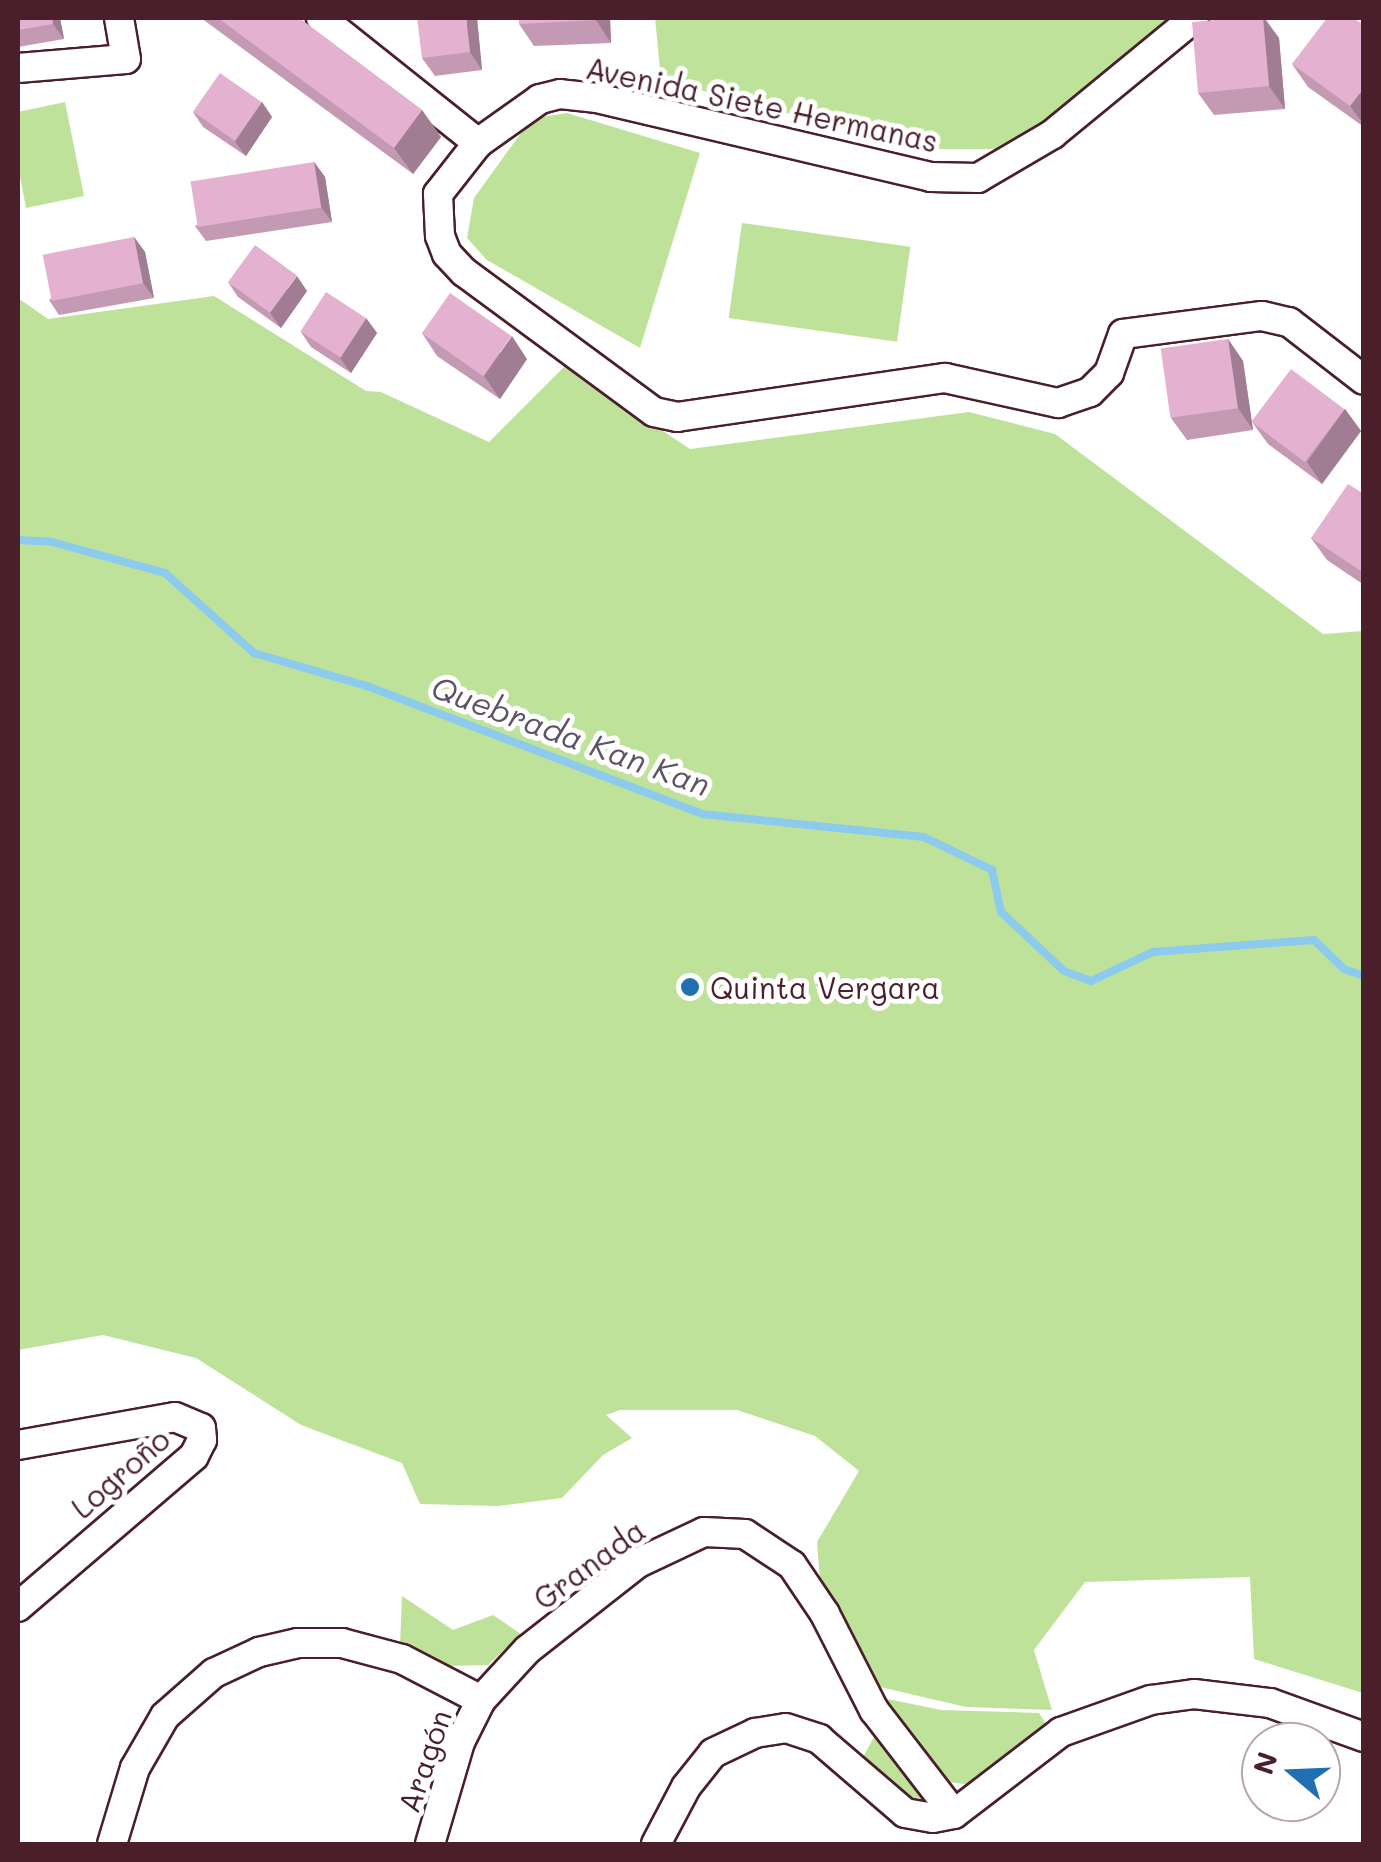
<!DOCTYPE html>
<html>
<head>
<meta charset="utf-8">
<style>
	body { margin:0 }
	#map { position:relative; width:1381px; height:1862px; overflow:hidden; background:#fff; font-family:Mali,sans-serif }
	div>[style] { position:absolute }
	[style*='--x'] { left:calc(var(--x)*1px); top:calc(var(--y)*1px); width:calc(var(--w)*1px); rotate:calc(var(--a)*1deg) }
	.green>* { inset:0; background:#bfe29b; transform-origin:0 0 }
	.stream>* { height:8px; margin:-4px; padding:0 4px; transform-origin:4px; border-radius:4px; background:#8ccbed }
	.roads { filter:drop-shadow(2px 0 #4a1f2b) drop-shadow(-2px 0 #4a1f2b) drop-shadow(0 2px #4a1f2b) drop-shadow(0 -2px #4a1f2b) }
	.street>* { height:28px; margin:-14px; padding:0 14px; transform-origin:14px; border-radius:14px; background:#fff }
	.wall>* { inset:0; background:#c499b3 }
	.shaded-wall>* { inset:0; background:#a07d92 }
	.building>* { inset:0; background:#e4b2d0; transform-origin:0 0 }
	.dots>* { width:28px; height:28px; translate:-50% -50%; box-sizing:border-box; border:5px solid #fff; border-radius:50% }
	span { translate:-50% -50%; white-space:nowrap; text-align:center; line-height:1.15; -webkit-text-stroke:10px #fff; paint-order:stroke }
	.street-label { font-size:30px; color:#4a1f2b }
	.poi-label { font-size:30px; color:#4a1f2b }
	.left { translate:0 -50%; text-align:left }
	.water-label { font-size:32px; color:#5e5365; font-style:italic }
	.frame { position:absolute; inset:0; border:20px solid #4a1f2b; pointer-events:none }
	.north { position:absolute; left:1241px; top:1722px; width:100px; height:100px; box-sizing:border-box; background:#fff; border:2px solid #b7a5aa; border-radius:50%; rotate:289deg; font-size:28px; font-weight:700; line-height:40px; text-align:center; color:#4a1f2b }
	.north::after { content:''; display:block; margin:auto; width:35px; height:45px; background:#1f6fb2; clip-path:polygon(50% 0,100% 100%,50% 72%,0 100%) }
</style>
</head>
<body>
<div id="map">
	<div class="green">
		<div style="clip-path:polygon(655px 18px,1186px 18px,1016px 149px,924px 149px,661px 80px)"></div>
		<div style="clip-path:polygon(65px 102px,84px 196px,26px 208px,18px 166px,18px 112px)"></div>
		<div style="clip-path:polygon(567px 113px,700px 153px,640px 348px,487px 260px,467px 238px,474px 198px,531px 119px)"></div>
		<div style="left:742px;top:223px;width:170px;height:96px;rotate:8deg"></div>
		<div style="clip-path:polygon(214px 296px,366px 391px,381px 392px,489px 442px,565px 366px,690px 449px,969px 412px,1055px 434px,1323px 634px,1363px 631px,1363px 1693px,1254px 1659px,1250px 1577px,1085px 1582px,1034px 1650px,1052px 1710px,966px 1707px,880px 1687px,822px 1605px,817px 1542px,859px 1471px,815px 1436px,737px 1410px,620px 1410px,606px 1415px,632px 1438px,603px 1455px,562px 1498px,498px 1506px,420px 1504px,402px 1463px,301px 1425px,196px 1358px,103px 1335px,18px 1350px,18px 298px,48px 319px)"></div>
		<div style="clip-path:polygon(402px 1596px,453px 1630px,493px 1615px,521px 1634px,488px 1665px,448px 1666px,400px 1646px)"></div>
		<div style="clip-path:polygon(873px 1696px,941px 1710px,1039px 1713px,1046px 1724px,973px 1785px,947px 1782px)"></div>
		<div style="clip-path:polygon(875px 1735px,925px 1797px,922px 1808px,915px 1807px,862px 1759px)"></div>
	</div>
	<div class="stream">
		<div style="--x:18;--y:540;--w:34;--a:3"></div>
		<div style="--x:52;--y:542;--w:117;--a:15.3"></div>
		<div style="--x:165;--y:573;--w:120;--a:42"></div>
		<div style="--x:254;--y:653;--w:118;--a:16.3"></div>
		<div style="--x:367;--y:686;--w:359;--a:20.9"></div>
		<div style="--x:702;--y:814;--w:223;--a:5.9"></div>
		<div style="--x:924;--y:837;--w:76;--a:25.9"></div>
		<div style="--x:992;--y:870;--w:43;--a:77.9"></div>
		<div style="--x:1001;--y:912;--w:86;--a:43.1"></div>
		<div style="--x:1064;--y:971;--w:29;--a:20"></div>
		<div style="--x:1091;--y:981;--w:68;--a:-25.1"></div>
		<div style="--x:1153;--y:952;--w:161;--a:-4.3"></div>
		<div style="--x:1314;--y:940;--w:42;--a:44"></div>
		<div style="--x:1344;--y:969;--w:21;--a:19"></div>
	</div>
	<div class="roads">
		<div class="street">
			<div style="--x:321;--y:18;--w:201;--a:38.5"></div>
			<div style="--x:1194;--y:18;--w:183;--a:140.6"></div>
			<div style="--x:1053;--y:134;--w:87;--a:149.6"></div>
			<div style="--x:978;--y:178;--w:47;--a:-178.8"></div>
			<div style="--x:931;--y:177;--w:343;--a:-166.7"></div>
			<div style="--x:597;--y:98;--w:37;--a:-174"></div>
			<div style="--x:560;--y:94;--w:21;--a:166"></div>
			<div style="--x:540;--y:99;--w:76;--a:144.6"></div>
			<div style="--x:478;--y:143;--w:65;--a:128.1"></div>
			<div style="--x:438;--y:194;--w:42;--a:87.3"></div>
			<div style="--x:440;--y:236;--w:19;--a:69"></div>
			<div style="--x:447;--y:254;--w:25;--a:47"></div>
			<div style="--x:464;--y:272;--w:236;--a:36.4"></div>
			<div style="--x:654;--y:412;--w:24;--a:12"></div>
			<div style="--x:677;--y:417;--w:271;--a:-8.3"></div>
			<div style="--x:945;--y:378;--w:116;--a:12.5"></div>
			<div style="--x:1058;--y:403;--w:34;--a:-19"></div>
			<div style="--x:1090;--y:392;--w:27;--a:-45"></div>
			<div style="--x:1109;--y:373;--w:41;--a:-70.3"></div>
			<div style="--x:1123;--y:334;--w:140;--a:-7.4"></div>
			<div style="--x:1262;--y:316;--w:28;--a:13"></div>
			<div style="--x:1289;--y:322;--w:95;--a:37.7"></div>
			<div style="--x:18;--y:68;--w:108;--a:-4.8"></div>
			<div style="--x:126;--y:59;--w:42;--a:-99.7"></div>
			<div style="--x:18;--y:1445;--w:159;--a:-10.1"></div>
			<div style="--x:175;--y:1417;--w:28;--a:23"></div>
			<div style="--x:201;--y:1428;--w:12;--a:85"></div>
			<div style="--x:202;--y:1440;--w:18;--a:117"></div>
			<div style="--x:194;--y:1456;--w:232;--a:139.4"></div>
			<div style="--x:112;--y:1844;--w:79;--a:-73.2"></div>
			<div style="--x:135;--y:1768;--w:60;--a:-60"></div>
			<div style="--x:165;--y:1716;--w:65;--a:-41.3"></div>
			<div style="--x:214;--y:1673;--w:50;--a:-25"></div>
			<div style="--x:259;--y:1652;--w:40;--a:-13"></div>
			<div style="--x:298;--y:1643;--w:44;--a:0"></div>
			<div style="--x:342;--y:1643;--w:62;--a:14.9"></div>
			<div style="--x:402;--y:1659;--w:89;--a:27.4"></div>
			<div style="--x:481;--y:1700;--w:68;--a:-47.4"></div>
			<div style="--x:527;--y:1650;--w:141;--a:-38.1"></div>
			<div style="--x:638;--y:1563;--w:73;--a:-25.2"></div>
			<div style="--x:704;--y:1532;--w:41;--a:2.8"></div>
			<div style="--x:745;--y:1534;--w:56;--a:33.4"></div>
			<div style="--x:792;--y:1565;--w:59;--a:56"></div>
			<div style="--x:825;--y:1614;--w:108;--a:63"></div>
			<div style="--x:874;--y:1710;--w:131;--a:52.4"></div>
			<div style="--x:954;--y:1814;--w:135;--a:-37.5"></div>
			<div style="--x:1061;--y:1732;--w:96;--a:-19.6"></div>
			<div style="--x:1151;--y:1700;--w:43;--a:-7.9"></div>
			<div style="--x:1194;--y:1694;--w:77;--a:6.8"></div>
			<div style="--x:1270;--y:1703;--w:100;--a:19.9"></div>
			<div style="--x:430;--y:1844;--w:106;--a:-73.6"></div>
			<div style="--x:460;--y:1742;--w:47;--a:-63.4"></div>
			<div style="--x:656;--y:1844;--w:64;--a:-62.2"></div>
			<div style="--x:686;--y:1787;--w:43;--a:-51.5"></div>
			<div style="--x:713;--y:1753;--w:47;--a:-25.5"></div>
			<div style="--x:755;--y:1733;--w:31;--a:-9"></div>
			<div style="--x:786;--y:1728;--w:35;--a:18"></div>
			<div style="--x:819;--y:1739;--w:113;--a:40.7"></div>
			<div style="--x:905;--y:1813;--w:28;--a:10"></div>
			<div style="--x:933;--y:1818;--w:21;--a:-11"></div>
		</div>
	</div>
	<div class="wall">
		<div style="clip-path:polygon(18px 18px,60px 18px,64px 39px,18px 47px)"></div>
		<div style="clip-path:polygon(201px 18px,299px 18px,422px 110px,441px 137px,413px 174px)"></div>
		<div style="clip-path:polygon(477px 18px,482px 70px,435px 76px,422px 58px)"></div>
		<div style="clip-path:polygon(519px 18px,610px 18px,611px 43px,534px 46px,519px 24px)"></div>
		<div style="clip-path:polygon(1239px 18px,1265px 18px,1279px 38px,1285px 109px,1214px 115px,1198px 93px)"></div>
		<div style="clip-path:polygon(1364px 25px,1364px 127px,1308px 87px,1292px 64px)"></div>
		<div style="clip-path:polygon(262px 102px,272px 117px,246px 156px,203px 127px,193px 112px)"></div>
		<div style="clip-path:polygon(314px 162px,325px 177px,332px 222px,206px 241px,195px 226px)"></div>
		<div style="clip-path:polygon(134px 237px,145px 252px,154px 298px,59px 315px,49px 300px)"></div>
		<div style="clip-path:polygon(228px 282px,307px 291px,281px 328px,238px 297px)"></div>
		<div style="clip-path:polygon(366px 318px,377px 333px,351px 373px,311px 347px,301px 332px)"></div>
		<div style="clip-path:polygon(422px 333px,527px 359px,500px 399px,437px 356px)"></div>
		<div style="clip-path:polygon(1228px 339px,1243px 361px,1253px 430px,1187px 440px,1171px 418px)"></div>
		<div style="clip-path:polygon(1345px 409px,1361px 431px,1322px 484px,1268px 444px,1252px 422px)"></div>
		<div style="clip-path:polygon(1364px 494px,1364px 585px,1327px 560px,1311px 538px)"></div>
	</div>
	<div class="shaded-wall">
		<div style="clip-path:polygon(52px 18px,60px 18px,64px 39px,53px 24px)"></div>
		<div style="clip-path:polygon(466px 18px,477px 18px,482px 70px,470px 52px)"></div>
		<div style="clip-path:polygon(596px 18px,610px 18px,611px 43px,596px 20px)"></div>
		<div style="clip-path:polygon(1263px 18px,1279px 38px,1285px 109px,1269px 86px)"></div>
		<div style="clip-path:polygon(1364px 88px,1364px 125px,1350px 106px)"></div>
		<div style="clip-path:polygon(262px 102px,272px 117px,246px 156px,235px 142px)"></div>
		<div style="clip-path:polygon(422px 110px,441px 137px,413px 174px,394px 148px)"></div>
		<div style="clip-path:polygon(314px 162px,325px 177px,332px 222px,321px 207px)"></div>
		<div style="clip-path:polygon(134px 237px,145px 252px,154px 298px,143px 283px)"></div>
		<div style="clip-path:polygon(297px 276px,307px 291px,281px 328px,270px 313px)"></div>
		<div style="clip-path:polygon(366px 318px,377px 333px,351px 373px,340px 358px)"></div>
		<div style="clip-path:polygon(512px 336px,527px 359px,500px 399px,484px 376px)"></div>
		<div style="clip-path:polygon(1228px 339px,1243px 361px,1253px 430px,1238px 408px)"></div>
		<div style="clip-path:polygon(1345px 409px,1361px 431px,1322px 484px,1307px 462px)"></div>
	</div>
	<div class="building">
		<div style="clip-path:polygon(18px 18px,52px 18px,53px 24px,18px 30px)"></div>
		<div style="clip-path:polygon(218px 18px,299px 18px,422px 110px,394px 148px)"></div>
		<div style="clip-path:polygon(417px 18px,466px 18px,470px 52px,422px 58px)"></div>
		<div style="clip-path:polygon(519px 18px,596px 18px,596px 20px,519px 24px)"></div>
		<div style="clip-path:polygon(1239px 18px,1263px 18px,1269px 86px,1198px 93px,1192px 22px)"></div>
		<div style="clip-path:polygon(1327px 18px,1353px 18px,1364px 25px,1364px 88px,1350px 106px,1292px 64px)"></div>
		<div style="left:220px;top:73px;width:51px;height:47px;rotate:35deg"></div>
		<div style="left:314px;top:162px;width:46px;height:125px;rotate:81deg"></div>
		<div style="left:134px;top:237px;width:47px;height:93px;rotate:79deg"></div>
		<div style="left:255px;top:245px;width:52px;height:46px;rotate:36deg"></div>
		<div style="left:326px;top:292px;width:48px;height:47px;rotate:33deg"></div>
		<div style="left:450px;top:293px;width:75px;height:49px;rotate:35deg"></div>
		<div style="left:1228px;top:339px;width:70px;height:68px;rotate:82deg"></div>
		<div style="left:1291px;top:369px;width:67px;height:66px;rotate:37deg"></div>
		<div style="clip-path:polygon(1348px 484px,1364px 494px,1364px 573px,1311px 538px)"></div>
	</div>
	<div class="dots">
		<div style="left:690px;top:987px;background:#1f6fb2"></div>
	</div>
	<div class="street-label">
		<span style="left:762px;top:104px;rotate:12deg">Avenida Siete Hermanas</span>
		<span style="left:120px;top:1473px;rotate:-41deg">Logroño</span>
		<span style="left:589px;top:1564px;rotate:-36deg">Granada</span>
		<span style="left:424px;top:1761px;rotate:-71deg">Aragón</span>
	</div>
	<div class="poi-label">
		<span class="left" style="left:710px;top:987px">Quinta Vergara</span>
	</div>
	<div class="water-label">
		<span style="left:571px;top:735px;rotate:20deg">Quebrada Kan Kan</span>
	</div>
	<div class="frame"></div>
	<div class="north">N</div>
</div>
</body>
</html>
